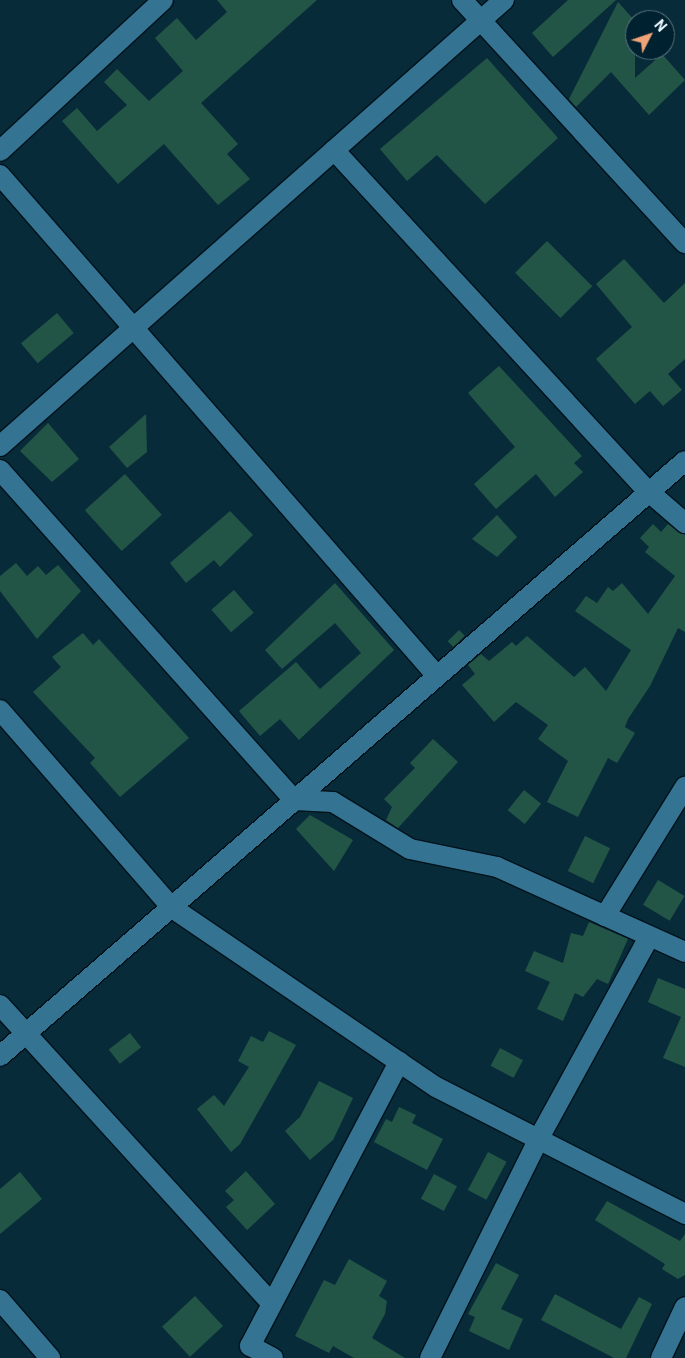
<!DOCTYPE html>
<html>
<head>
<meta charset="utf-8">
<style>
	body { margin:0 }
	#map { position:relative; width:685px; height:1358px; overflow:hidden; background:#082b3a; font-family:Roboto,sans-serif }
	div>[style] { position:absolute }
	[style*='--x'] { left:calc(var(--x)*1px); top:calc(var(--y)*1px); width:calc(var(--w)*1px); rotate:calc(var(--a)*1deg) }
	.building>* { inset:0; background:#225546; transform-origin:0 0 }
	.roads { filter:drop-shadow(1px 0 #01121b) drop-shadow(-1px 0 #01121b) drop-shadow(0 1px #01121b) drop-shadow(0 -1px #01121b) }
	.street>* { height:20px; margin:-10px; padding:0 10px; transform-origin:10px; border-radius:10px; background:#347492 }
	span { translate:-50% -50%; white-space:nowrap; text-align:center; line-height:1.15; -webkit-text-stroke:5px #002130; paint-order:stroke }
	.north { position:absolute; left:625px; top:10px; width:50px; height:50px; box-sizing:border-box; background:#002130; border:1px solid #5e7682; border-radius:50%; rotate:49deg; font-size:14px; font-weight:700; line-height:20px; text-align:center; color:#eaf6fd }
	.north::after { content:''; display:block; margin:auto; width:18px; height:22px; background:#efa377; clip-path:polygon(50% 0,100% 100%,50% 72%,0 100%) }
</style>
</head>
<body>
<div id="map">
	<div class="building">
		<div style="clip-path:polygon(217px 0,317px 0,201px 103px,238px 144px,227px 154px,250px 179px,218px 205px,164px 144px,118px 184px,62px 121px,77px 108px,97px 131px,127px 105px,104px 82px,117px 69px,149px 101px,183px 71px,155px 38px,177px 18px,196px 40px,227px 12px)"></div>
		<div style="clip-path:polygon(568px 0,616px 0,553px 57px,532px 33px)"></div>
		<div style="clip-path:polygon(618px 2px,635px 21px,635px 78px,662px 54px,685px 80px,649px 115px,611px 72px,576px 107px,569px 99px)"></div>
		<div style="clip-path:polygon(487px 58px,558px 138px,485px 204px,437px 155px,407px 181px,380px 149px)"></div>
		<div style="left:547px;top:241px;width:64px;height:45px;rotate:45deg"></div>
		<div style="clip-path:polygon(624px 259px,664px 303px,685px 283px,685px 359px,668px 374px,682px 390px,663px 406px,650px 391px,635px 404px,596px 359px,632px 327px,596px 284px)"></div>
		<div style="left:57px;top:313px;width:26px;height:47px;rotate:50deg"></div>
		<div style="clip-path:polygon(499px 366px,582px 456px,574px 463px,583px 472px,555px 497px,536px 474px,496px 509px,474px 484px,515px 447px,468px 393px)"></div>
		<div style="clip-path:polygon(146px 414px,147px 452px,127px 468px,109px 447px)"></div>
		<div style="clip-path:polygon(48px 423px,79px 459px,52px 482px,20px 451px)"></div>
		<div style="left:125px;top:474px;width:55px;height:54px;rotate:48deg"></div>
		<div style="clip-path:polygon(230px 511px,253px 535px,220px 567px,214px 560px,186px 583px,170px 563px)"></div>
		<div style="clip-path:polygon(497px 515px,517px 537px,497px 557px,472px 539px)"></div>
		<div style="clip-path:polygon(653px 524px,661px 532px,668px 524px,685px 535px,685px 632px,678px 628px,650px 686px,628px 719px,625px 727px,635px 733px,617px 763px,608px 758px,578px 817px,547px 802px,568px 761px,538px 739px,548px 725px,516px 702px,494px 722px,462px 685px,475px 674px,468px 665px,481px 654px,489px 661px,512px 642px,516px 646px,527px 636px,574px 677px,585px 667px,606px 691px,631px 650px,575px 611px,586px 596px,597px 603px,608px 587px,613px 591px,622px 583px,648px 614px,675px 576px,645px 552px,649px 547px,640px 538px)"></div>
		<div style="clip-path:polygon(16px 563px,27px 576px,38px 566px,46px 575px,58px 565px,81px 591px,37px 639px,0 591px,0 576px)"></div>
		<div style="clip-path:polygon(335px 583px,394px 650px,299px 740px,280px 719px,260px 736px,239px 711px,296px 662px,320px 689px,361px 653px,335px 623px,282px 669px,265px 650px)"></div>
		<div style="left:234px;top:590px;width:30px;height:30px;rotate:49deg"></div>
		<div style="left:459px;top:630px;width:8px;height:16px;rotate:45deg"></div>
		<div style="clip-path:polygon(83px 633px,93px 645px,99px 639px,189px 738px,120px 797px,90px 763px,95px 758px,33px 692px,61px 667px,52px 657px)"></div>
		<div style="clip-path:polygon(433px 739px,458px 762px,398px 828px,386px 820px,392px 807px,384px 799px,415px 768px,410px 763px)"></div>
		<div style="left:524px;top:790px;width:22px;height:26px;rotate:39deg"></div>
		<div style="clip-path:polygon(310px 815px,353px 840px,334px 871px,296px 829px)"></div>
		<div style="left:585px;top:836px;width:28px;height:39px;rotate:26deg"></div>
		<div style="left:658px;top:880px;width:31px;height:29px;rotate:31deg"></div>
		<div style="clip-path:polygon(589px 922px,628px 939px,608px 984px,597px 979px,583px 997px,575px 993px,563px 1021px,537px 1009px,550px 982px,525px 971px,534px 951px,563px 963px,571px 933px,583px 936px)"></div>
		<div style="clip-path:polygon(658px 978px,685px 989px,685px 1067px,663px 1058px,681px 1017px,648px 1002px)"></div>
		<div style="clip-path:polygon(269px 1031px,296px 1045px,240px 1144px,231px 1152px,197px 1109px,214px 1095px,224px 1106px,249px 1067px,238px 1061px,251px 1036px,263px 1042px)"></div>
		<div style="left:130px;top:1033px;width:18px;height:27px;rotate:52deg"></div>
		<div style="left:500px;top:1048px;width:26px;height:20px;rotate:28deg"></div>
		<div style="clip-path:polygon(319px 1081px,353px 1098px,333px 1140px,310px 1160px,285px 1131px,300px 1117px)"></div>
		<div style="clip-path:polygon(399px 1107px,416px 1115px,412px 1123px,443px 1139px,427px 1170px,374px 1142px,386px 1119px,392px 1122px)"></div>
		<div style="left:488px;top:1152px;width:21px;height:43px;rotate:28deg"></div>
		<div style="clip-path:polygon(246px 1171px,275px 1204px,247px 1230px,226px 1207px,234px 1200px,225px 1191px)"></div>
		<div style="clip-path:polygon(20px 1172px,42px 1199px,0 1234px,0 1189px)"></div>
		<div style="left:434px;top:1174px;width:26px;height:28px;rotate:28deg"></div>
		<div style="clip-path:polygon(607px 1201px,680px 1241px,685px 1234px,685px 1275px,678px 1279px,662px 1269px,665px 1264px,595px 1220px)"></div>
		<div style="clip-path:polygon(349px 1259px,387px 1281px,379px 1296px,387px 1301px,385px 1314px,372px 1338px,405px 1358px,354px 1358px,333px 1346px,329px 1353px,295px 1336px,324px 1280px,335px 1285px)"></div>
		<div style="clip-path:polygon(496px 1263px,519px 1275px,501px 1309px,523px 1319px,509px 1350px,469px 1331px,475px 1317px,468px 1314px)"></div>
		<div style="clip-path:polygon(555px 1294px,621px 1329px,639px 1297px,652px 1304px,626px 1358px,614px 1358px,541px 1320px)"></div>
		<div style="left:195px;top:1296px;width:41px;height:45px;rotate:47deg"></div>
	</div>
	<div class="roads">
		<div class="street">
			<div style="--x:462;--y:0;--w:330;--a:47.5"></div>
			<div style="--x:334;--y:150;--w:465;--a:47.4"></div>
			<div style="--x:649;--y:492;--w:48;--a:40.7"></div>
			<div style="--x:0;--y:151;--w:222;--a:-42.8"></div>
			<div style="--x:0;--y:175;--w:665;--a:48.9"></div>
			<div style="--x:0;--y:446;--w:673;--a:-41.51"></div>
			<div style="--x:0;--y:470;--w:442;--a:48.3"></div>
			<div style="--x:294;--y:800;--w:39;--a:3"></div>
			<div style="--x:333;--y:802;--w:90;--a:31.4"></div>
			<div style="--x:410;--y:849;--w:89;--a:11.7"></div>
			<div style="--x:497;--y:867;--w:206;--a:24.3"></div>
			<div style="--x:0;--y:710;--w:261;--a:49"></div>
			<div style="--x:171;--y:907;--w:320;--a:34.2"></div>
			<div style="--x:436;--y:1087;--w:280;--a:27"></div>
			<div style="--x:605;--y:916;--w:152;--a:-58.2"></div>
			<div style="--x:0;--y:1005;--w:404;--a:47.7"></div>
			<div style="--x:0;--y:1056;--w:907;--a:-40.98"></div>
			<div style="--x:0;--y:1300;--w:77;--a:49.2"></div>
			<div style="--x:273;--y:1358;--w:26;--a:-152"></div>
			<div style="--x:250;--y:1346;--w:321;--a:-62.3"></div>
			<div style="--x:430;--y:1358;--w:246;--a:-63.6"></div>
			<div style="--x:539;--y:1138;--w:229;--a:-61.3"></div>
			<div style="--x:661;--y:1358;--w:56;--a:-64.8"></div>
		</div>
	</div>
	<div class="north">N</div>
</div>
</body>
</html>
